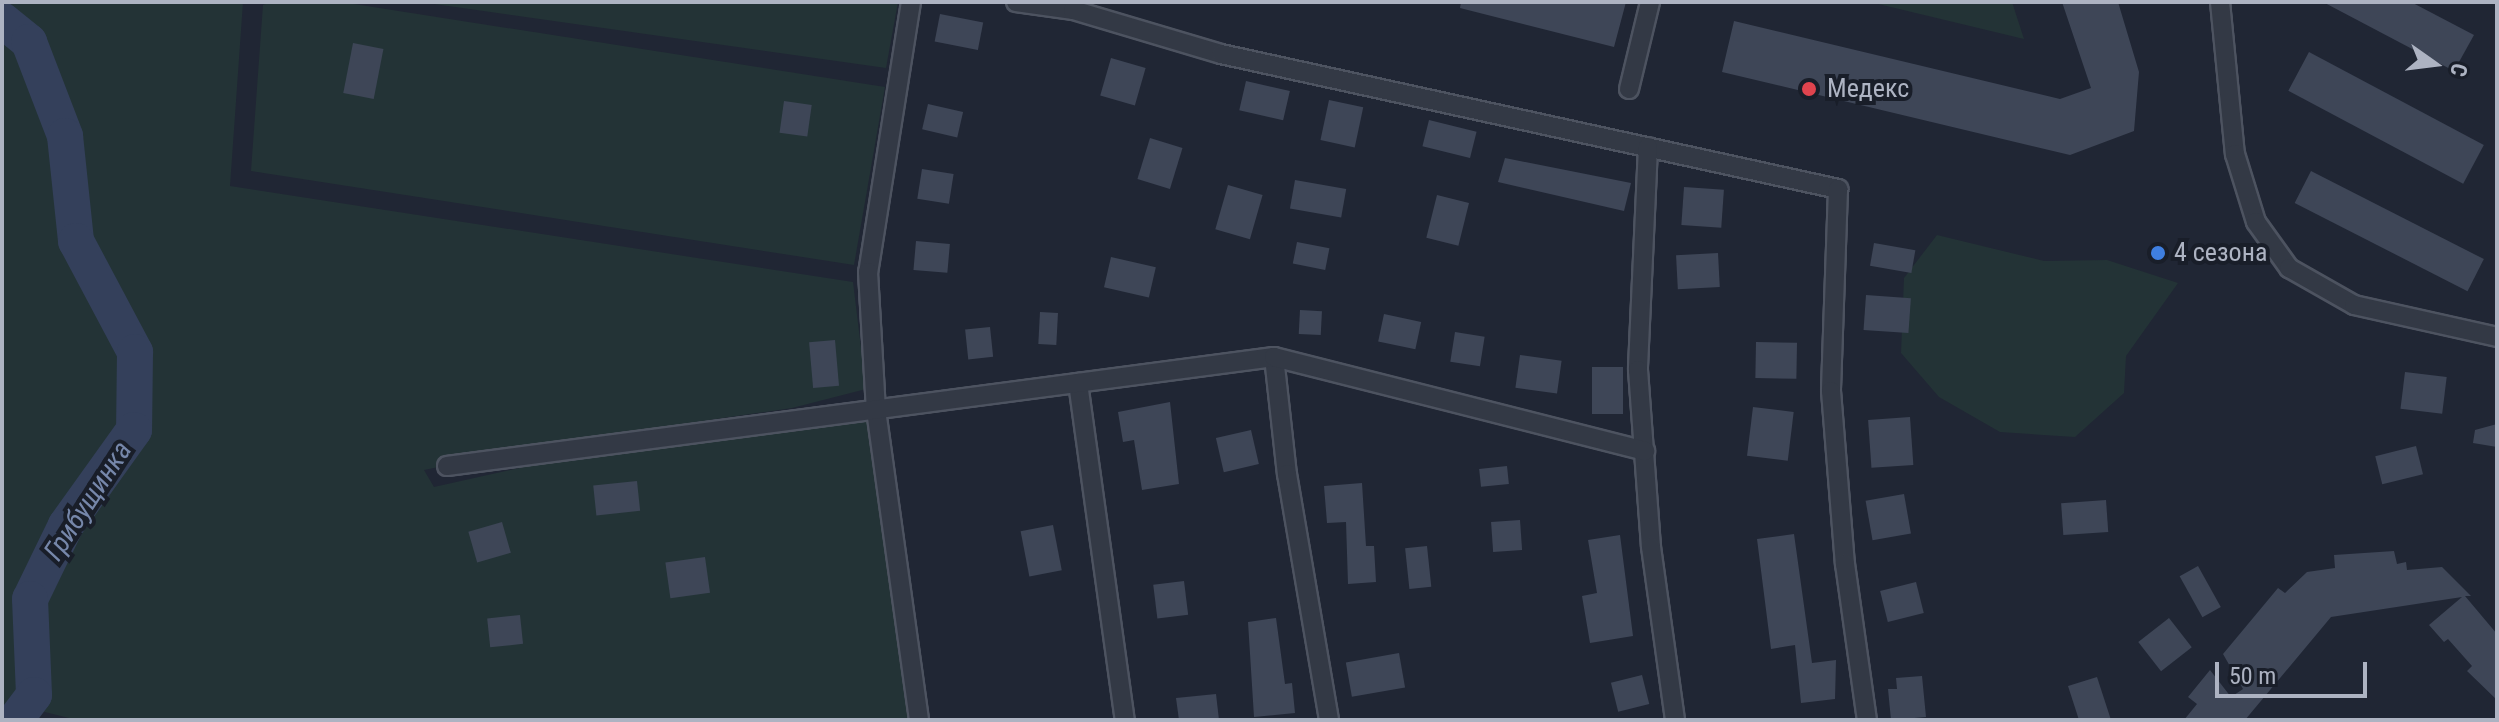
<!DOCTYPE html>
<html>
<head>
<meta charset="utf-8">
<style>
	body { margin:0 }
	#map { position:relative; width:2499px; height:722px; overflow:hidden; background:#202634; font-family:"Roboto Condensed",sans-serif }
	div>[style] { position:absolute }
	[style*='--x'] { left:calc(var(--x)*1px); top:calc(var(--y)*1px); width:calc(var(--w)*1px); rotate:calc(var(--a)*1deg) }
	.green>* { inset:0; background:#233336 }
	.river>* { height:36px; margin:-18px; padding:0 18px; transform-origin:18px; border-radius:18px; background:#34405b }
	.building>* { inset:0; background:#3e4657; transform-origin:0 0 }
	.roads { filter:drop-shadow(2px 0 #4d5360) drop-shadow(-2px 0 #4d5360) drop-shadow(0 2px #4d5360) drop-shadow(0 -2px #4d5360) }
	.street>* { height:18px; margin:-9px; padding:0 9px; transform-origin:9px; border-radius:9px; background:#333945 }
	.dots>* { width:22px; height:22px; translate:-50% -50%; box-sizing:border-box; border:4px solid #191e29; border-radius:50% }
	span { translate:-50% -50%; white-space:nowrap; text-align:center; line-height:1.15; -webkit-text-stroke:8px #191e29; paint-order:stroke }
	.poi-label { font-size:26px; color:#adb3c2 }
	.left { translate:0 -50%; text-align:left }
	.water-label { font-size:28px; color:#7687aa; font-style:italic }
	.frame { position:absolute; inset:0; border:4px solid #adb3c2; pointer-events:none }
	.north { position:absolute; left:2395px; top:24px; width:80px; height:80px; -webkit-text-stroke:6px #191e29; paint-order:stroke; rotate:104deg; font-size:22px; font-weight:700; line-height:32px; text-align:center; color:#adb3c2 }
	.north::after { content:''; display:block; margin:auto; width:28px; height:36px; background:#adb3c2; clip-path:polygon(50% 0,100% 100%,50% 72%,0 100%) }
	.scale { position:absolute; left:2215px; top:662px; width:152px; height:36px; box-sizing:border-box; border:4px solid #adb3c2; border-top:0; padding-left:10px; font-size:24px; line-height:28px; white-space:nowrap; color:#adb3c2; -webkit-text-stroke:6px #191e29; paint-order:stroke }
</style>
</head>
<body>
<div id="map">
	<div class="green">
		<div style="clip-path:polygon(2px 2px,243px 2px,230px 186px,853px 282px,866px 389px,792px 408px,559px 442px,424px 470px,434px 487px,551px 461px,867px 409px,913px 720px,77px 720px,37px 710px,33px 720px,2px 720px)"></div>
		<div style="clip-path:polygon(271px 2px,341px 2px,885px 87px,854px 265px,251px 171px,263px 5px)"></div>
		<div style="clip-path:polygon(420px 2px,898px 2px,886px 68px)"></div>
		<div style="clip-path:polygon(1870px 2px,2012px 2px,2024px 39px)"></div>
		<div style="clip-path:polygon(1937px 235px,2044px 261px,2107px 260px,2178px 283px,2126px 356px,2124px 393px,2075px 437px,2000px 432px,1939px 397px,1901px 353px,1904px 278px)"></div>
	</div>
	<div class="river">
		<div style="--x:2;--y:20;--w:35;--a:39"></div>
		<div style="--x:29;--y:42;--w:101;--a:69"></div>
		<div style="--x:65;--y:136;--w:106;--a:84"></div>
		<div style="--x:76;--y:241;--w:126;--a:62"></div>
		<div style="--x:135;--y:352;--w:78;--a:90.7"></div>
		<div style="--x:134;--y:430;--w:117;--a:125.6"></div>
		<div style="--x:66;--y:525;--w:82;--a:115.9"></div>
		<div style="--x:30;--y:599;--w:96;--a:87.6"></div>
		<div style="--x:34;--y:695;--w:31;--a:127"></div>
	</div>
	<div class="building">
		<div style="clip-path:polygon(1461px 2px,1626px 2px,1614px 47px,1460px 8px)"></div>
		<div style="clip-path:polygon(2062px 2px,2118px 2px,2139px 72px,2134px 131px,2070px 155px,1722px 72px,1734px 21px,2060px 99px,2091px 88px)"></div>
		<div style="clip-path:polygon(2323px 2px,2411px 2px,2474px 35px,2454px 71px)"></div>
		<div style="left:940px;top:14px;width:44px;height:28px;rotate:11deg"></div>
		<div style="left:353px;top:43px;width:31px;height:51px;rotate:11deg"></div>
		<div style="left:2309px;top:52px;width:198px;height:44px;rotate:28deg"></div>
		<div style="left:1111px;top:58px;width:36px;height:39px;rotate:16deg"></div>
		<div style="left:1246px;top:81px;width:45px;height:30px;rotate:13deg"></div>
		<div style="left:1329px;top:100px;width:35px;height:41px;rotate:12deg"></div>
		<div style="left:784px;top:101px;width:28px;height:32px;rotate:8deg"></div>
		<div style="left:928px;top:104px;width:36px;height:26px;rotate:13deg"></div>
		<div style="left:1429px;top:120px;width:49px;height:27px;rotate:14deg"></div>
		<div style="left:1150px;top:138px;width:34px;height:43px;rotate:17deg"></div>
		<div style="clip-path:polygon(1505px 158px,1631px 183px,1624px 211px,1498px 182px)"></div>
		<div style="left:922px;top:169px;width:32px;height:30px;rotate:9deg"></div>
		<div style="left:2311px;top:171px;width:194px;height:36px;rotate:27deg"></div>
		<div style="left:1295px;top:180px;width:52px;height:29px;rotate:10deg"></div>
		<div style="left:1228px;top:185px;width:36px;height:46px;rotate:16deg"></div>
		<div style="left:1684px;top:187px;width:40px;height:38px;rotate:4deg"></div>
		<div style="left:1437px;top:195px;width:33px;height:44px;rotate:14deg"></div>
		<div style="left:916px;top:241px;width:34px;height:29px;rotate:5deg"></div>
		<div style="left:1297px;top:242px;width:33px;height:22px;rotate:11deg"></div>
		<div style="left:1874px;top:243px;width:42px;height:23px;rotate:10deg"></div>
		<div style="left:1718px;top:253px;width:34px;height:42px;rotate:87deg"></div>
		<div style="left:1111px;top:257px;width:46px;height:31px;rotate:13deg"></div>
		<div style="left:1866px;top:295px;width:45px;height:35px;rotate:4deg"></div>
		<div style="left:1300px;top:310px;width:22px;height:24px;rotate:3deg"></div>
		<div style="left:1040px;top:312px;width:18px;height:32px;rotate:3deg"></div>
		<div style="left:1384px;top:314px;width:38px;height:28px;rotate:12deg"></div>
		<div style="left:990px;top:327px;width:30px;height:25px;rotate:84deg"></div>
		<div style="left:1455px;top:332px;width:30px;height:30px;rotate:9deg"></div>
		<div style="left:835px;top:340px;width:46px;height:26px;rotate:85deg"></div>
		<div style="left:1756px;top:342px;width:41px;height:36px;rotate:1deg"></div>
		<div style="left:1520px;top:355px;width:42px;height:33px;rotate:8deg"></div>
		<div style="left:1592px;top:367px;width:31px;height:47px"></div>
		<div style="left:2405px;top:372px;width:42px;height:37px;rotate:7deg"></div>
		<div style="clip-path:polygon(1170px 402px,1179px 484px,1142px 490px,1134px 440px,1123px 442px,1118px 412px)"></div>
		<div style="left:1753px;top:407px;width:41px;height:49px;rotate:7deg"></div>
		<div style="left:1910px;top:417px;width:48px;height:42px;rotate:86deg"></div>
		<div style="clip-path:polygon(2497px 424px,2497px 447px,2473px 443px,2475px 430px)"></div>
		<div style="left:1251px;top:430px;width:35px;height:36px;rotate:77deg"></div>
		<div style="left:2416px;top:446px;width:29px;height:42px;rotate:76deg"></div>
		<div style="left:1507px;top:466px;width:18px;height:28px;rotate:84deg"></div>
		<div style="left:637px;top:481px;width:30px;height:44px;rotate:84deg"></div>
		<div style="clip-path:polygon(1362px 483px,1366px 546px,1374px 546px,1376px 582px,1348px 584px,1346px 522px,1327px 523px,1324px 486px)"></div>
		<div style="left:1904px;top:494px;width:40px;height:39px;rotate:80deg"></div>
		<div style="left:2106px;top:500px;width:32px;height:45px;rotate:86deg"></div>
		<div style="left:1520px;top:520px;width:30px;height:29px;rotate:86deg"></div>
		<div style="left:502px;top:522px;width:32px;height:35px;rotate:74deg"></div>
		<div style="left:1053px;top:525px;width:46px;height:33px;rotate:79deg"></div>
		<div style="clip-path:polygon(1794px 534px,1812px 663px,1836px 660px,1835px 699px,1801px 703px,1795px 645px,1771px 649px,1757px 539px)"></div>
		<div style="clip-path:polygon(1620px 535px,1633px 636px,1590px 643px,1582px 596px,1597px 593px,1588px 540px)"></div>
		<div style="left:1427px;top:546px;width:41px;height:22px;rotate:84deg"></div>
		<div style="clip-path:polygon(2394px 551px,2397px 564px,2406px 562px,2407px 570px,2442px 567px,2471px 596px,2465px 596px,2497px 634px,2497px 700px,2467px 671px,2472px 666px,2448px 639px,2444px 642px,2429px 625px,2462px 597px,2331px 617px,2245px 720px,2184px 720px,2197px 704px,2188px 697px,2210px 670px,2231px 697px,2243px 689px,2223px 654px,2278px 588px,2285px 593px,2307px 572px,2335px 568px,2334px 555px)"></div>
		<div style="left:705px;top:557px;width:36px;height:40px;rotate:82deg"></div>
		<div style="left:2198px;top:566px;width:47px;height:21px;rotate:61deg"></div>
		<div style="left:1184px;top:581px;width:34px;height:31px;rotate:83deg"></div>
		<div style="left:1916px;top:582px;width:32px;height:37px;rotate:76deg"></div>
		<div style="left:520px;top:615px;width:29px;height:33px;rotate:84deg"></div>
		<div style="clip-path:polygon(1276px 618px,1285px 684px,1292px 683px,1295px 713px,1254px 717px,1248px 622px)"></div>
		<div style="left:2169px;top:618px;width:37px;height:39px;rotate:52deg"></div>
		<div style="left:1399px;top:653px;width:35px;height:54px;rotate:80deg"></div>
		<div style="left:1642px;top:675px;width:30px;height:32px;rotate:76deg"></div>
		<div style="clip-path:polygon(1922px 676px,1926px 717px,1891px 720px,1888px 689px,1897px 689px,1896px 678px)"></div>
		<div style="clip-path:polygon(2097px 677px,2111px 720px,2079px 720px,2068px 686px)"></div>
		<div style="clip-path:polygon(1216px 694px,1219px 720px,1179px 720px,1176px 698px)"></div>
	</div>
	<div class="roads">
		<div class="street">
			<div style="--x:911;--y:2;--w:273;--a:99"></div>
			<div style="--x:868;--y:272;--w:138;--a:86.7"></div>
			<div style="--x:876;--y:410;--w:313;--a:82.1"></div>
			<div style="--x:1016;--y:2;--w:58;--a:8"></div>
			<div style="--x:1073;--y:10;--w:154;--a:16.6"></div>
			<div style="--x:1221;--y:54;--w:632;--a:12.34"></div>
			<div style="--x:1838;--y:189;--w:202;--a:92"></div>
			<div style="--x:1831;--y:391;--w:174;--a:85.4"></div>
			<div style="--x:1845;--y:564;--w:158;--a:82"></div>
			<div style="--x:2220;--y:2;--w:153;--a:84.4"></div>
			<div style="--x:2235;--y:154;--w:71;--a:72.8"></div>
			<div style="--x:2256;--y:222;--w:57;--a:54.3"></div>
			<div style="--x:2289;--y:268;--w:75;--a:29.6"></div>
			<div style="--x:2354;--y:305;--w:147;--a:12.6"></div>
			<div style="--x:1629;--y:89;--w:89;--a:-76.4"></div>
			<div style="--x:1648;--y:147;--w:223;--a:92.6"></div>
			<div style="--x:1638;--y:370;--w:177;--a:85.8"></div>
			<div style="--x:1651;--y:547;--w:175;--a:82.1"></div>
			<div style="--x:1274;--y:357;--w:118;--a:83.7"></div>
			<div style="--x:1287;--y:474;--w:250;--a:80.3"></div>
			<div style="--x:1078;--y:383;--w:340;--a:82.1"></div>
			<div style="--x:447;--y:466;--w:834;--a:-7.51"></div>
			<div style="--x:1274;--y:357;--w:383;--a:14.2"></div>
		</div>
	</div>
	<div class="dots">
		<div style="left:1809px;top:89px;background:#e0444e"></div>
		<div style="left:2158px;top:253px;background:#3f7fe0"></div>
	</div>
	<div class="poi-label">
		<span class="left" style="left:1827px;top:89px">Медекс</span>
		<span class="left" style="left:2174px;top:253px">4 сезона</span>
	</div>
	<div class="water-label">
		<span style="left:88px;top:501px;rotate:-57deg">Грибущинка</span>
	</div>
	<div class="frame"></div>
	<div class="north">С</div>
	<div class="scale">50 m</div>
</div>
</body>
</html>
